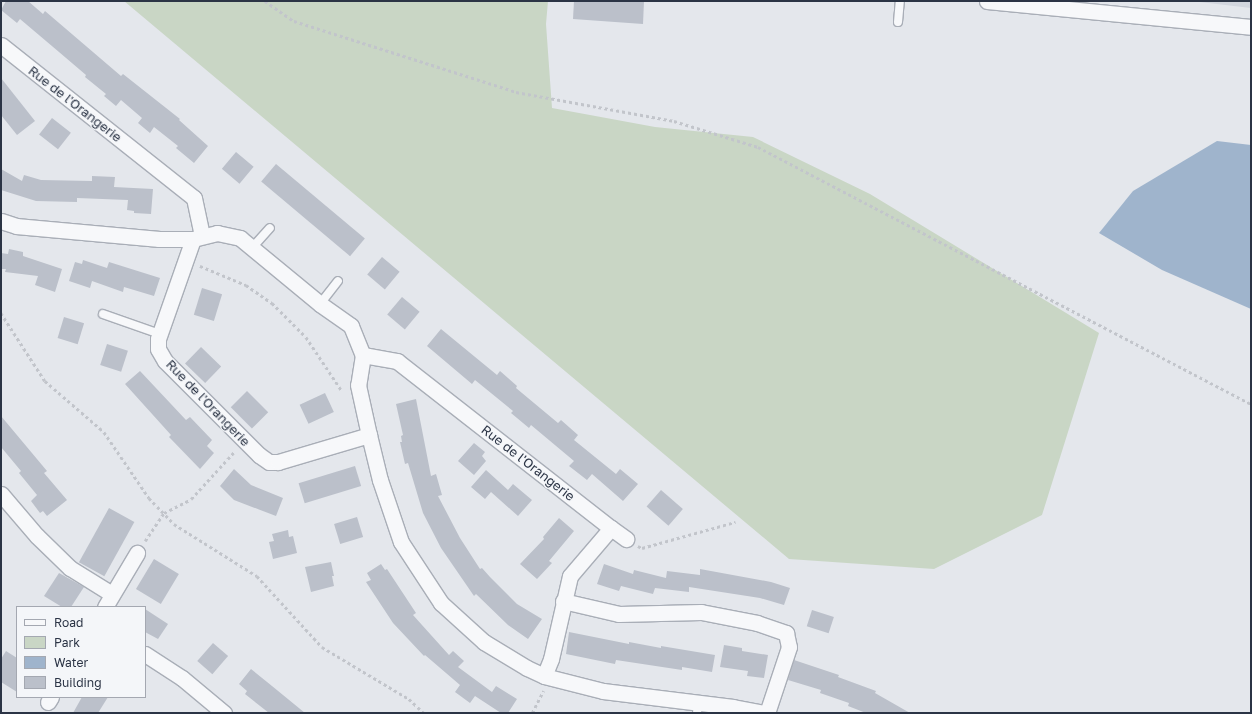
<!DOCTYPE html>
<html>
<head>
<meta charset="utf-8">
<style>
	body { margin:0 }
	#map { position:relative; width:1252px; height:714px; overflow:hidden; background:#e4e7ec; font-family:"Golos Text",sans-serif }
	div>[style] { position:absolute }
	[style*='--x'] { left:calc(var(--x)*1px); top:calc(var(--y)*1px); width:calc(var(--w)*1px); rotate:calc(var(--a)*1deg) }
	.built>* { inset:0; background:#d2d6de }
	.green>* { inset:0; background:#c9d6c5 }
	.water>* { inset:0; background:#9fb4cc }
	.building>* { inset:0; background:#bbc0ca; transform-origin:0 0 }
	.path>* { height:2.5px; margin-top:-1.25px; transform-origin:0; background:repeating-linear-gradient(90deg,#c2c5cb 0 3px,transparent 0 6px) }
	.roads { filter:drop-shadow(1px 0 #a9aeb7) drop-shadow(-1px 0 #a9aeb7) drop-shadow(0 1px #a9aeb7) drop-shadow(0 -1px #a9aeb7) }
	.service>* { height:8px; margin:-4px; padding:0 4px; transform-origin:4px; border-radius:4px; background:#f7f8fa }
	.minor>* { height:15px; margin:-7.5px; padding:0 7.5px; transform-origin:7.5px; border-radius:7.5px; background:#f7f8fa }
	span { translate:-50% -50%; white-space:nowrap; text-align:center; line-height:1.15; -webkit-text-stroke:3px #f4f6f9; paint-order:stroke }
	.street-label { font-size:13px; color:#2b3445 }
	.frame { position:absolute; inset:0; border:2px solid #2b3445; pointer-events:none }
	.legend { position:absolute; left:16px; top:606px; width:130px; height:92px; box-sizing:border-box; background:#f4f6f9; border:1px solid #a4a8b1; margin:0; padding:5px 7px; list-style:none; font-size:12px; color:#2b3445 }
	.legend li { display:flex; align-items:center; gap:8px; height:20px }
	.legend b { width:20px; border:1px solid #a4a8b1 }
</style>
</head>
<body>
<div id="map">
	<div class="built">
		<div style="clip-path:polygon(1191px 1px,1251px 1px,1251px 8px)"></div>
	</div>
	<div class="green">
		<div style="clip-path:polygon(124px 1px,548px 1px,546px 24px,552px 108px,655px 127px,753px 137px,870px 194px,1099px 333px,1042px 515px,934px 569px,789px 559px)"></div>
	</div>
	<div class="water">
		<div style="clip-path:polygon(1217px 141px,1251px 145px,1251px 309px,1162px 270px,1099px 233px,1133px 191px)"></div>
	</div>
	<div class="building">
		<div style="clip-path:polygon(6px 1px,28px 1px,43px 14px,45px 11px,121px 76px,123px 74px,180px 119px,179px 120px,208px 146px,194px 163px,176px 148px,178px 146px,154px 127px,150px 133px,138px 123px,142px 118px,121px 100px,116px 106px,104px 96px,106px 94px,85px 77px,86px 75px,59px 52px,20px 19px,17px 23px,1px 10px)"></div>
		<div style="clip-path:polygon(574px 1px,644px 1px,643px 24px,573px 19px)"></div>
		<div style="clip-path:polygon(1px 78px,35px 121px,17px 135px,1px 115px)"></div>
		<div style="left:52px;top:118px;width:24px;height:21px;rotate:38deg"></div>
		<div style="left:236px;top:152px;width:23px;height:22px;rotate:40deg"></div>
		<div style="left:276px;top:164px;width:116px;height:23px;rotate:40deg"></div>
		<div style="clip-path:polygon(1px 169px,22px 181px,24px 175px,41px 180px,92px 181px,92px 176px,115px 177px,114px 187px,153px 189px,151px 214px,134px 213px,134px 211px,127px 210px,128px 200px,77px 198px,77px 202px,36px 201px,1px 190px)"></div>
		<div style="clip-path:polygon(9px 249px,23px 252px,23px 256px,62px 269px,55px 292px,35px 285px,38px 276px,5px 272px,6px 269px,1px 269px,1px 253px,8px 254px)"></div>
		<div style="left:382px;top:257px;width:23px;height:23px;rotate:40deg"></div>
		<div style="clip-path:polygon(83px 260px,107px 268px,109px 262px,160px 278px,154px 296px,124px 287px,123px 292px,92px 281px,90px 288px,69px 281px,75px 262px,82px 264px)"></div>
		<div style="left:202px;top:288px;width:21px;height:28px;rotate:17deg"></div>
		<div style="left:402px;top:297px;width:23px;height:23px;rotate:40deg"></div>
		<div style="left:64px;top:317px;width:21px;height:22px;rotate:17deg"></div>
		<div style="clip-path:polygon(441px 329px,497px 375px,500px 371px,517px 386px,516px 388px,558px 423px,561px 420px,578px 435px,574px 440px,616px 474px,620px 469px,638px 484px,623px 501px,592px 474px,587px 480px,569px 466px,574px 461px,531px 425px,529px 428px,511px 413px,513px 411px,475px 380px,472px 384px,427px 346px)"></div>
		<div style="left:107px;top:344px;width:22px;height:22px;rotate:18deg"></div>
		<div style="left:201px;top:347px;width:28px;height:23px;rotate:44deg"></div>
		<div style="clip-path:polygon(140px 371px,186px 420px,190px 417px,212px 440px,207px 446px,214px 453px,200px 469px,169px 437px,171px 435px,125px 384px)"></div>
		<div style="left:247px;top:391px;width:30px;height:23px;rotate:45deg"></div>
		<div style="left:325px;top:393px;width:21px;height:28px;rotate:65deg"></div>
		<div style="clip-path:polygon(416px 399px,431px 476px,436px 474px,442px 495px,438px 496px,460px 538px,480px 569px,482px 568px,490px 577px,517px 604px,542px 619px,528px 639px,508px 625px,476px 594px,474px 596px,441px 548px,423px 513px,408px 463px,405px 464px,400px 442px,402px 442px,401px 436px,403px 435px,396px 404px)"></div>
		<div style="clip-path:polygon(1px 416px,47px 471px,44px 473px,67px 500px,47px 516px,43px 511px,40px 513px,31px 501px,37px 495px,19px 473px,21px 471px,1px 447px)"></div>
		<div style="clip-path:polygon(474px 443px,485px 452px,482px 456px,486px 461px,474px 475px,458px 461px)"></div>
		<div style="left:355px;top:466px;width:21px;height:59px;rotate:73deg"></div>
		<div style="clip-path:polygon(234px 469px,251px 485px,283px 498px,276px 516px,234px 500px,220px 486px)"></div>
		<div style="clip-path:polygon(486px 470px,508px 490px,513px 484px,532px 500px,518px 516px,491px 492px,485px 499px,471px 487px)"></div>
		<div style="left:661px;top:490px;width:29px;height:22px;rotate:41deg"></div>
		<div style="left:109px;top:508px;width:29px;height:62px;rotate:29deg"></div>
		<div style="left:357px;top:517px;width:21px;height:24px;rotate:73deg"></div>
		<div style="clip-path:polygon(559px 518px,574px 531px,549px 561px,552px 563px,537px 579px,520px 564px,544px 539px,543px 537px)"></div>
		<div style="clip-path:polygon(288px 530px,289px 537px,293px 536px,297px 553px,273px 559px,269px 542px,274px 541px,272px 534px)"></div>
		<div style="left:154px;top:559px;width:29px;height:35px;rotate:31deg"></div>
		<div style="clip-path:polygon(331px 562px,334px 576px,332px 576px,334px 586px,311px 592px,305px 567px)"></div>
		<div style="clip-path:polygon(381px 564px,385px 570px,387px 569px,416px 613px,413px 615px,449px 655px,453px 651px,464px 661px,458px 667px,492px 692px,496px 686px,517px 699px,508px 713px,501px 713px,475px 696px,470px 703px,455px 692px,460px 685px,425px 655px,424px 656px,393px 623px,366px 582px,371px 580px,367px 573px)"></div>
		<div style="clip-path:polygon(604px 564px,633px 574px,634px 570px,666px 578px,667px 571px,700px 575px,700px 569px,771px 582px,790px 588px,784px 605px,760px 598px,689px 587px,689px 592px,655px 588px,653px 594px,621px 586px,619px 591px,597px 584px)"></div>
		<div style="clip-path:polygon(59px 573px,84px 587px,71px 607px,62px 607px,44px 596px)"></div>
		<div style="clip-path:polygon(145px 609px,168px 624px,158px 639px,145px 632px)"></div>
		<div style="left:812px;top:610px;width:23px;height:17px;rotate:18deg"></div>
		<div style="clip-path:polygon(569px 632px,629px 644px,629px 642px,661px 648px,661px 646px,715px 655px,712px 672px,682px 667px,682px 670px,616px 660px,615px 664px,566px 654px)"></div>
		<div style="left:213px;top:643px;width:20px;height:24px;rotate:41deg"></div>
		<div style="clip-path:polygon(724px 645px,742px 648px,742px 651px,768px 655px,764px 678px,747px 676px,748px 671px,720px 667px)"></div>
		<div style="clip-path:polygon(6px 651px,17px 658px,17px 692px,1px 682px,1px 659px)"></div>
		<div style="clip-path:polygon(794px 660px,839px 675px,838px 677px,876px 691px,875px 693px,910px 713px,866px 713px,848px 706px,849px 703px,820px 693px,821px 690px,788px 680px)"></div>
		<div style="clip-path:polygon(251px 669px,272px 686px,305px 713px,269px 713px,245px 694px,247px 691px,239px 684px)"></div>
		<div style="clip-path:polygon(82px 697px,108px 697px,98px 713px,73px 713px)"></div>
	</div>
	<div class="path">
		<div style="--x:265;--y:1;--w:35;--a:35"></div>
		<div style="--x:294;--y:21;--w:233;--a:17.7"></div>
		<div style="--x:516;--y:92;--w:161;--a:10.4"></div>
		<div style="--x:674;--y:121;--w:88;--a:17.2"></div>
		<div style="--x:758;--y:147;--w:556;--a:27.53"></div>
		<div style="--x:200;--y:266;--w:50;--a:22.4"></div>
		<div style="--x:246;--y:285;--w:32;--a:35"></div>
		<div style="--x:272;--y:303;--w:48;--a:45"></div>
		<div style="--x:306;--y:337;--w:65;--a:56.3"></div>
		<div style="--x:1;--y:313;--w:81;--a:57.1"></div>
		<div style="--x:45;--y:381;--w:78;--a:40.8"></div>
		<div style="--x:104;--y:432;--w:80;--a:55.7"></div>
		<div style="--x:149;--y:498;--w:36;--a:46"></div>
		<div style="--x:174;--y:524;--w:98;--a:32.1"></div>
		<div style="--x:257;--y:576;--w:96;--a:47.5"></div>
		<div style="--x:322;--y:647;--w:101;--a:30.9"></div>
		<div style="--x:409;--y:699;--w:21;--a:43"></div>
		<div style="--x:145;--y:541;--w:34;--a:-56"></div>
		<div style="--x:164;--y:513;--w:30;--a:-27"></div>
		<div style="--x:191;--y:499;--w:65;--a:-47.5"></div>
		<div style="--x:638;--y:546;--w:4;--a:27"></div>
		<div style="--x:642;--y:548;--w:97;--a:-15.6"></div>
		<div style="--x:532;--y:713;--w:25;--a:-63"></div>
	</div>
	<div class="roads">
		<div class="service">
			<div style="--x:898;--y:22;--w:21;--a:-85"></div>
			<div style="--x:251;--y:249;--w:28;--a:-48"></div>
			<div style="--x:320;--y:304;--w:29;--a:-52"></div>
			<div style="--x:103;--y:314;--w:60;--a:19.3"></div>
			<div style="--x:697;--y:713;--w:10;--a:-84"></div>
		</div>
		<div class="minor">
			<div style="--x:987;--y:1;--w:265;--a:5.6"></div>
			<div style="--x:1;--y:45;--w:246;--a:38.4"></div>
			<div style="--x:194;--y:198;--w:38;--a:78"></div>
			<div style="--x:1;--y:221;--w:16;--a:18"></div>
			<div style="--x:16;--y:226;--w:144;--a:5.2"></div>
			<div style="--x:159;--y:239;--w:34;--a:0"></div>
			<div style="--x:193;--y:239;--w:25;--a:-14"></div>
			<div style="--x:217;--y:233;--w:24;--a:12"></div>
			<div style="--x:240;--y:238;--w:104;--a:39.5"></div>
			<div style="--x:320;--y:304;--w:38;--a:35"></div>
			<div style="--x:351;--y:326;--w:31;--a:68"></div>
			<div style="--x:363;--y:355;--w:30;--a:99"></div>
			<div style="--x:358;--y:385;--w:51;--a:77.6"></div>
			<div style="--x:369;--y:435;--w:46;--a:76.3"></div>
			<div style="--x:380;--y:480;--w:65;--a:71.3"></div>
			<div style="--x:401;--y:542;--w:73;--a:56.7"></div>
			<div style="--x:441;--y:603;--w:58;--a:42.2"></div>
			<div style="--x:484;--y:642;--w:50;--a:31.2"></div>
			<div style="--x:527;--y:668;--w:19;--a:25"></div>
			<div style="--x:544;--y:676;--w:61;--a:14.3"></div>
			<div style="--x:603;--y:691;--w:131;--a:7"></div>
			<div style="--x:733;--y:707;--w:31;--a:11"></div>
			<div style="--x:193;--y:239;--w:106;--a:109.3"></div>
			<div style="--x:158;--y:339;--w:10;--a:90"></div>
			<div style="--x:158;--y:349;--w:14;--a:60"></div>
			<div style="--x:165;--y:361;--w:133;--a:45"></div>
			<div style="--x:259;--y:455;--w:12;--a:35"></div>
			<div style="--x:269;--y:462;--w:9;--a:0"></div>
			<div style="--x:278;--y:462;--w:95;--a:-16.5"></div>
			<div style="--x:363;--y:355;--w:35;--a:10"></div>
			<div style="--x:397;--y:361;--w:271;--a:38"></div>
			<div style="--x:611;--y:528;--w:63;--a:130.5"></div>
			<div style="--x:570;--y:576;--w:85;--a:102.9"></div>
			<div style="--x:551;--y:659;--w:18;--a:112"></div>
			<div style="--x:1;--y:494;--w:55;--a:49.4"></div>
			<div style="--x:37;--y:536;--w:46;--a:44.1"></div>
			<div style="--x:70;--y:568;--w:49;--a:31.8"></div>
			<div style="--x:611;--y:528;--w:19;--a:36"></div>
			<div style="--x:563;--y:601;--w:57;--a:13.1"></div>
			<div style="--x:619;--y:614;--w:82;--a:-1.4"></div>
			<div style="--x:701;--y:612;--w:57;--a:11.1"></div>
			<div style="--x:757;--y:623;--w:31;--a:19"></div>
			<div style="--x:786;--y:633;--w:14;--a:78"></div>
			<div style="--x:789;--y:647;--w:70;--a:108.4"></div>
			<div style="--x:105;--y:607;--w:63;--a:-59.3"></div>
			<div style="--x:145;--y:654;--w:44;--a:33"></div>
			<div style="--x:182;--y:678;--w:55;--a:39.8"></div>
			<div style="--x:48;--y:702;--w:6;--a:-59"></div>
		</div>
	</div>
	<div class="street-label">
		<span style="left:75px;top:104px;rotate:38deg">Rue de l'Orangerie</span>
		<span style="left:208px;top:403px;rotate:46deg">Rue de l'Orangerie</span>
		<span style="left:528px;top:463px;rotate:38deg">Rue de l'Orangerie</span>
	</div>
	<div class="frame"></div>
	<ul class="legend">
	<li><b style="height:5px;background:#f7f8fa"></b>Road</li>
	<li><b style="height:11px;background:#c9d6c5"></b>Park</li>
	<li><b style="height:11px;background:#9fb4cc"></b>Water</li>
	<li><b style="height:11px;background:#bbc0ca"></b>Building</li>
	</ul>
</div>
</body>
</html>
